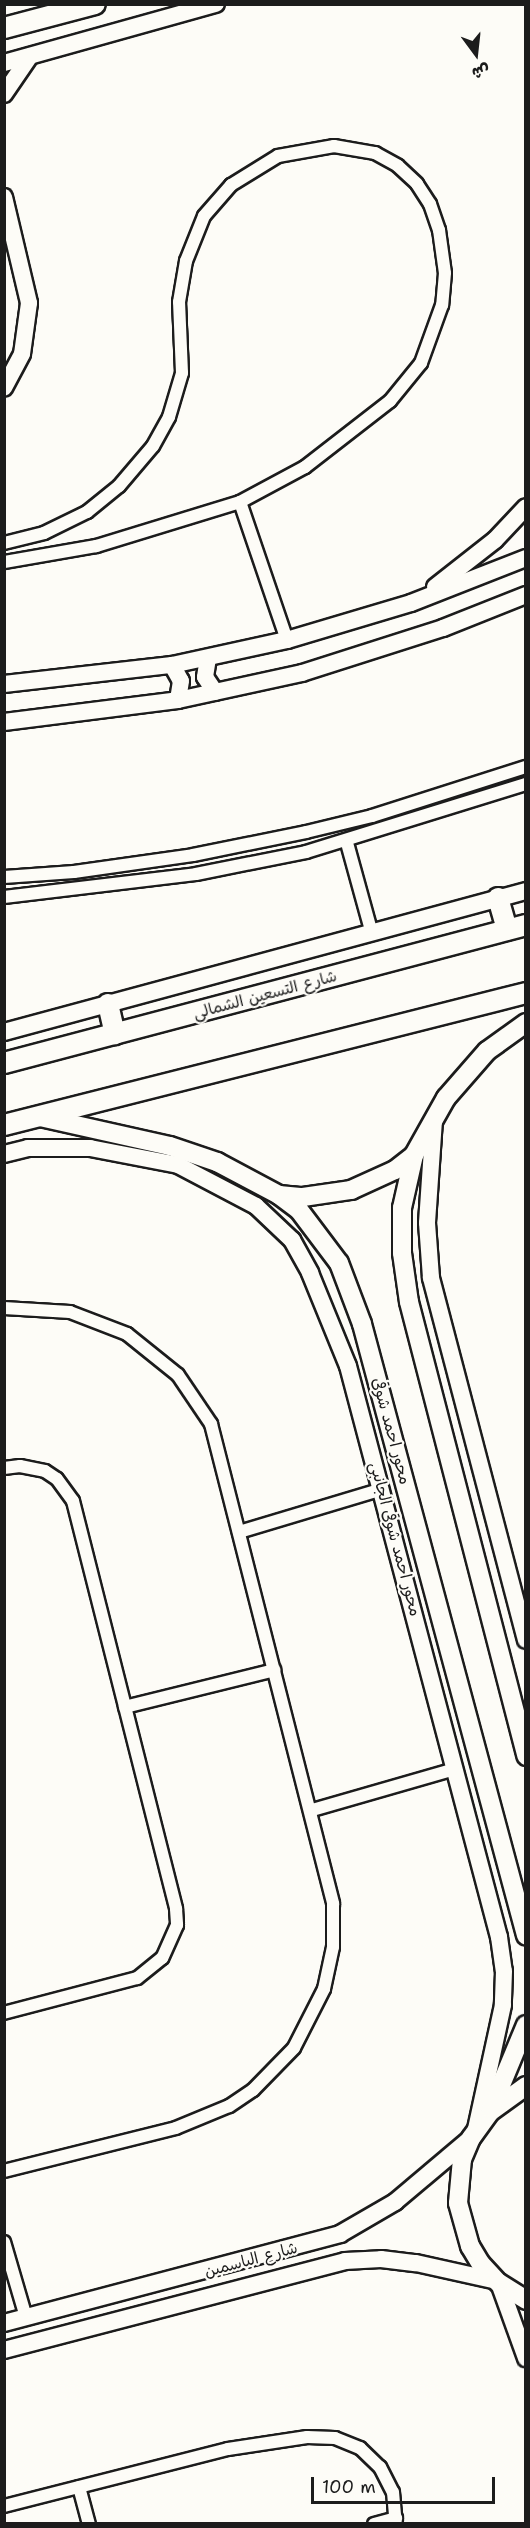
<!DOCTYPE html>
<html>
<head>
<meta charset="utf-8">
<style>
	body { margin:0 }
	#map { position:relative; width:530px; height:2528px; overflow:hidden; background:#fdfcf7; font-family:"Shantell Sans","Playpen Sans Arabic",sans-serif }
	div>[style] { position:absolute }
	[style*='--x'] { left:calc(var(--x)*1px); top:calc(var(--y)*1px); width:calc(var(--w)*1px); rotate:calc(var(--a)*1deg) }
	.roads { filter:drop-shadow(2px 0 #1c1c1c) drop-shadow(-2px 0 #1c1c1c) drop-shadow(0 2px #1c1c1c) drop-shadow(0 -2px #1c1c1c) }
	.minor>* { height:12px; margin:-6px; padding:0 6px; transform-origin:6px; border-radius:6px; background:#fdfcf7 }
	.tertiary>* { height:16px; margin:-8px; padding:0 8px; transform-origin:8px; border-radius:8px; background:#fdfcf7 }
	.secondary>* { height:18px; margin:-9px; padding:0 9px; transform-origin:9px; border-radius:9px; background:#fdfcf7 }
	.primary>* { height:20px; margin:-10px; padding:0 10px; transform-origin:10px; border-radius:10px; background:#fdfcf7 }
	span { translate:-50% -50%; white-space:nowrap; text-align:center; line-height:1.15; -webkit-text-stroke:4.5px #fdfcf7; paint-order:stroke }
	.street-label { font-size:16px; color:#1c1c1c }
	.frame { position:absolute; inset:0; border:6px solid #1c1c1c; pointer-events:none }
	.north { position:absolute; left:446px; top:24px; width:60px; height:60px; -webkit-text-stroke:4px #fdfcf7; paint-order:stroke; rotate:165deg; font-size:16px; font-weight:700; line-height:24px; text-align:center; color:#1c1c1c }
	.north::after { content:''; display:block; margin:auto; width:21px; height:27px; background:#1c1c1c; clip-path:polygon(50% 0,100% 100%,50% 72%,0 100%) }
	.scale { position:absolute; left:311px; top:2477px; width:184px; height:27px; box-sizing:border-box; border:3px solid #1c1c1c; border-top:0; padding-left:8px; font-size:18px; line-height:21px; white-space:nowrap; color:#1c1c1c; -webkit-text-stroke:4px #fdfcf7; paint-order:stroke }
</style>
</head>
<body>
<div id="map">
	<div class="roads">
		<div class="minor">
			<div style="--x:240;--y:502;--w:146;--a:71.2"></div>
			<div style="--x:4;--y:543;--w:41;--a:-14"></div>
			<div style="--x:44;--y:533;--w:48;--a:-26"></div>
			<div style="--x:87;--y:512;--w:41;--a:-39.1"></div>
			<div style="--x:119;--y:486;--w:52;--a:-49.6"></div>
			<div style="--x:153;--y:446;--w:33;--a:-61"></div>
			<div style="--x:169;--y:417;--w:46;--a:-73.5"></div>
			<div style="--x:182;--y:373;--w:71;--a:-92.4"></div>
			<div style="--x:179;--y:302;--w:42;--a:-80.3"></div>
			<div style="--x:186;--y:261;--w:48;--a:-68.2"></div>
			<div style="--x:204;--y:216;--w:41;--a:-48.9"></div>
			<div style="--x:231;--y:185;--w:55;--a:-31.7"></div>
			<div style="--x:278;--y:156;--w:57;--a:-10.1"></div>
			<div style="--x:334;--y:146;--w:42;--a:9.7"></div>
			<div style="--x:375;--y:153;--w:26;--a:29"></div>
			<div style="--x:398;--y:166;--w:26;--a:43"></div>
			<div style="--x:417;--y:184;--w:24;--a:57"></div>
			<div style="--x:430;--y:204;--w:28;--a:71"></div>
			<div style="--x:439;--y:230;--w:43;--a:82.1"></div>
			<div style="--x:445;--y:273;--w:32;--a:95"></div>
			<div style="--x:442;--y:305;--w:62;--a:109.9"></div>
			<div style="--x:421;--y:363;--w:49;--a:129.2"></div>
			<div style="--x:390;--y:401;--w:108;--a:142.2"></div>
			<div style="--x:305;--y:467;--w:74;--a:151.7"></div>
			<div style="--x:240;--y:502;--w:151;--a:163"></div>
			<div style="--x:96;--y:546;--w:93;--a:170.1"></div>
			<div style="--x:347;--y:843;--w:94;--a:74.6"></div>
			<div style="--x:4;--y:877;--w:70;--a:-4.1"></div>
			<div style="--x:74;--y:872;--w:120;--a:-8.1"></div>
			<div style="--x:193;--y:855;--w:115;--a:-11.5"></div>
			<div style="--x:306;--y:832;--w:68;--a:-13.6"></div>
			<div style="--x:372;--y:816;--w:162;--a:-17.7"></div>
			<div style="--x:4;--y:897;--w:193;--a:-6.8"></div>
			<div style="--x:196;--y:874;--w:112;--a:-11.3"></div>
			<div style="--x:306;--y:852;--w:230;--a:-17.2"></div>
			<div style="--x:4;--y:1308;--w:66;--a:3.5"></div>
			<div style="--x:70;--y:1312;--w:61;--a:21.1"></div>
			<div style="--x:127;--y:1334;--w:65;--a:38.8"></div>
			<div style="--x:178;--y:1375;--w:59;--a:56"></div>
			<div style="--x:211;--y:1424;--w:495;--a:75.7"></div>
			<div style="--x:333;--y:1904;--w:43;--a:90"></div>
			<div style="--x:333;--y:1947;--w:43;--a:102.1"></div>
			<div style="--x:324;--y:1989;--w:66;--a:117"></div>
			<div style="--x:294;--y:2048;--w:59;--a:134.3"></div>
			<div style="--x:253;--y:2090;--w:29;--a:146"></div>
			<div style="--x:229;--y:2106;--w:57;--a:157.5"></div>
			<div style="--x:176;--y:2128;--w:177;--a:166"></div>
			<div style="--x:4;--y:1468;--w:16;--a:-7"></div>
			<div style="--x:20;--y:1466;--w:25;--a:11"></div>
			<div style="--x:45;--y:1471;--w:14;--a:34"></div>
			<div style="--x:57;--y:1479;--w:27;--a:54"></div>
			<div style="--x:73;--y:1501;--w:421;--a:75.8"></div>
			<div style="--x:176;--y:1909;--w:16;--a:86"></div>
			<div style="--x:177;--y:1925;--w:36;--a:114"></div>
			<div style="--x:162;--y:1958;--w:32;--a:141"></div>
			<div style="--x:137;--y:1978;--w:138;--a:165.3"></div>
			<div style="--x:239;--y:1532;--w:149;--a:-16.7"></div>
			<div style="--x:125;--y:1707;--w:154;--a:-13.9"></div>
			<div style="--x:312;--y:1810;--w:149;--a:-16"></div>
			<div style="--x:4;--y:2242;--w:78;--a:73.7"></div>
			<div style="--x:79;--y:2487;--w:38;--a:75"></div>
			<div style="--x:4;--y:2506;--w:231;--a:-14.3"></div>
			<div style="--x:228;--y:2449;--w:80;--a:-8.6"></div>
			<div style="--x:307;--y:2437;--w:28;--a:2"></div>
			<div style="--x:335;--y:2438;--w:27;--a:22"></div>
			<div style="--x:360;--y:2448;--w:28;--a:44"></div>
			<div style="--x:380;--y:2467;--w:28;--a:63"></div>
			<div style="--x:393;--y:2492;--w:32;--a:85"></div>
			<div style="--x:374;--y:2524;--w:23;--a:-15"></div>
		</div>
		<div class="tertiary">
			<div style="--x:4;--y:63;--w:220;--a:-15.6"></div>
			<div style="--x:4;--y:94;--w:46;--a:-55.6"></div>
			<div style="--x:4;--y:197;--w:109;--a:76.7"></div>
			<div style="--x:29;--y:303;--w:51;--a:97.8"></div>
			<div style="--x:22;--y:354;--w:38;--a:118"></div>
			<div style="--x:435;--y:587;--w:76;--a:-38.1"></div>
			<div style="--x:495;--y:540;--w:45;--a:-46.8"></div>
			<div style="--x:208;--y:658;--w:19;--a:99"></div>
			<div style="--x:205;--y:677;--w:18;--a:56"></div>
			<div style="--x:172;--y:665;--w:18;--a:61"></div>
			<div style="--x:181;--y:681;--w:19;--a:99"></div>
			<div style="--x:4;--y:684;--w:169;--a:-6.5"></div>
			<div style="--x:172;--y:665;--w:118;--a:-12.3"></div>
			<div style="--x:287;--y:640;--w:129;--a:-16.6"></div>
			<div style="--x:411;--y:603;--w:123;--a:-21.4"></div>
			<div style="--x:4;--y:722;--w:175;--a:-7.2"></div>
			<div style="--x:178;--y:700;--w:127;--a:-12.3"></div>
			<div style="--x:302;--y:673;--w:148;--a:-17.7"></div>
			<div style="--x:443;--y:628;--w:89;--a:-21.7"></div>
			<div style="--x:4;--y:1032;--w:541;--a:-15.12"></div>
			<div style="--x:434;--y:1120;--w:103;--a:93.9"></div>
			<div style="--x:427;--y:1223;--w:55;--a:85.8"></div>
			<div style="--x:431;--y:1278;--w:374;--a:75.3"></div>
			<div style="--x:4;--y:1154;--w:25;--a:-14"></div>
			<div style="--x:28;--y:1148;--w:62;--a:0"></div>
			<div style="--x:90;--y:1148;--w:90;--a:10.9"></div>
			<div style="--x:178;--y:1165;--w:88;--a:27.7"></div>
			<div style="--x:256;--y:1206;--w:50;--a:43.4"></div>
			<div style="--x:292;--y:1240;--w:38;--a:61"></div>
			<div style="--x:310;--y:1273;--w:100;--a:67.8"></div>
			<div style="--x:348;--y:1366;--w:591;--a:75.19"></div>
			<div style="--x:499;--y:1937;--w:34;--a:82"></div>
			<div style="--x:504;--y:1971;--w:34;--a:92"></div>
			<div style="--x:503;--y:2005;--w:127;--a:102.3"></div>
			<div style="--x:499;--y:2283;--w:80;--a:70.2"></div>
			<div style="--x:4;--y:2323;--w:348;--a:-14.8"></div>
			<div style="--x:340;--y:2234;--w:64;--a:-30.2"></div>
			<div style="--x:395;--y:2202;--w:99;--a:-40.1"></div>
			<div style="--x:4;--y:2350;--w:352;--a:-14.6"></div>
			<div style="--x:345;--y:2261;--w:36;--a:-3"></div>
			<div style="--x:381;--y:2259;--w:35;--a:7"></div>
			<div style="--x:416;--y:2263;--w:83;--a:12.5"></div>
		</div>
		<div class="secondary">
			<div style="--x:526;--y:1023;--w:48;--a:144.3"></div>
			<div style="--x:487;--y:1051;--w:62;--a:131.1"></div>
			<div style="--x:446;--y:1098;--w:65;--a:119.3"></div>
			<div style="--x:414;--y:1155;--w:54;--a:102.8"></div>
			<div style="--x:402;--y:1208;--w:45;--a:90"></div>
			<div style="--x:402;--y:1253;--w:49;--a:81.9"></div>
			<div style="--x:409;--y:1302;--w:469;--a:75.5"></div>
			<div style="--x:40;--y:1117;--w:133;--a:12.6"></div>
			<div style="--x:170;--y:1146;--w:50;--a:18.8"></div>
			<div style="--x:217;--y:1162;--w:70;--a:28"></div>
			<div style="--x:279;--y:1195;--w:25;--a:37"></div>
			<div style="--x:299;--y:1210;--w:66;--a:53"></div>
			<div style="--x:339;--y:1263;--w:65;--a:69.3"></div>
			<div style="--x:362;--y:1324;--w:633;--a:74.98"></div>
			<div style="--x:279;--y:1195;--w:24;--a:5"></div>
			<div style="--x:303;--y:1197;--w:49;--a:-8.3"></div>
			<div style="--x:351;--y:1190;--w:48;--a:-24.4"></div>
			<div style="--x:395;--y:1170;--w:24;--a:-38"></div>
			<div style="--x:526;--y:2086;--w:44;--a:144.2"></div>
			<div style="--x:490;--y:2112;--w:32;--a:126"></div>
			<div style="--x:471;--y:2138;--w:23;--a:113"></div>
			<div style="--x:462;--y:2159;--w:44;--a:95.2"></div>
			<div style="--x:458;--y:2203;--w:45;--a:74.4"></div>
			<div style="--x:470;--y:2246;--w:21;--a:59"></div>
			<div style="--x:481;--y:2264;--w:26;--a:47"></div>
			<div style="--x:499;--y:2283;--w:32;--a:32"></div>
			<div style="--x:491;--y:2109;--w:91;--a:-67.4"></div>
		</div>
		<div class="primary">
			<div style="--x:4;--y:28;--w:94;--a:-14.8"></div>
			<div style="--x:498;--y:898;--w:33;--a:74"></div>
			<div style="--x:108;--y:1004;--w:31;--a:77"></div>
			<div style="--x:4;--y:1063;--w:540;--a:-14.81"></div>
			<div style="--x:4;--y:1125;--w:538;--a:-14.19"></div>
		</div>
	</div>
	<div class="street-label">
		<span style="left:265px;top:995px;rotate:-15deg">شارع التسعين الشمالى</span>
		<span style="left:391px;top:1431px;rotate:75deg">محور احمد شوقى</span>
		<span style="left:395px;top:1539px;rotate:75deg">محور احمد شوقى الجانبى</span>
		<span style="left:251px;top:2260px;rotate:-15deg">شارع الياسمين</span>
	</div>
	<div class="frame"></div>
	<div class="north">ش</div>
	<div class="scale">100 m</div>
</div>
</body>
</html>
